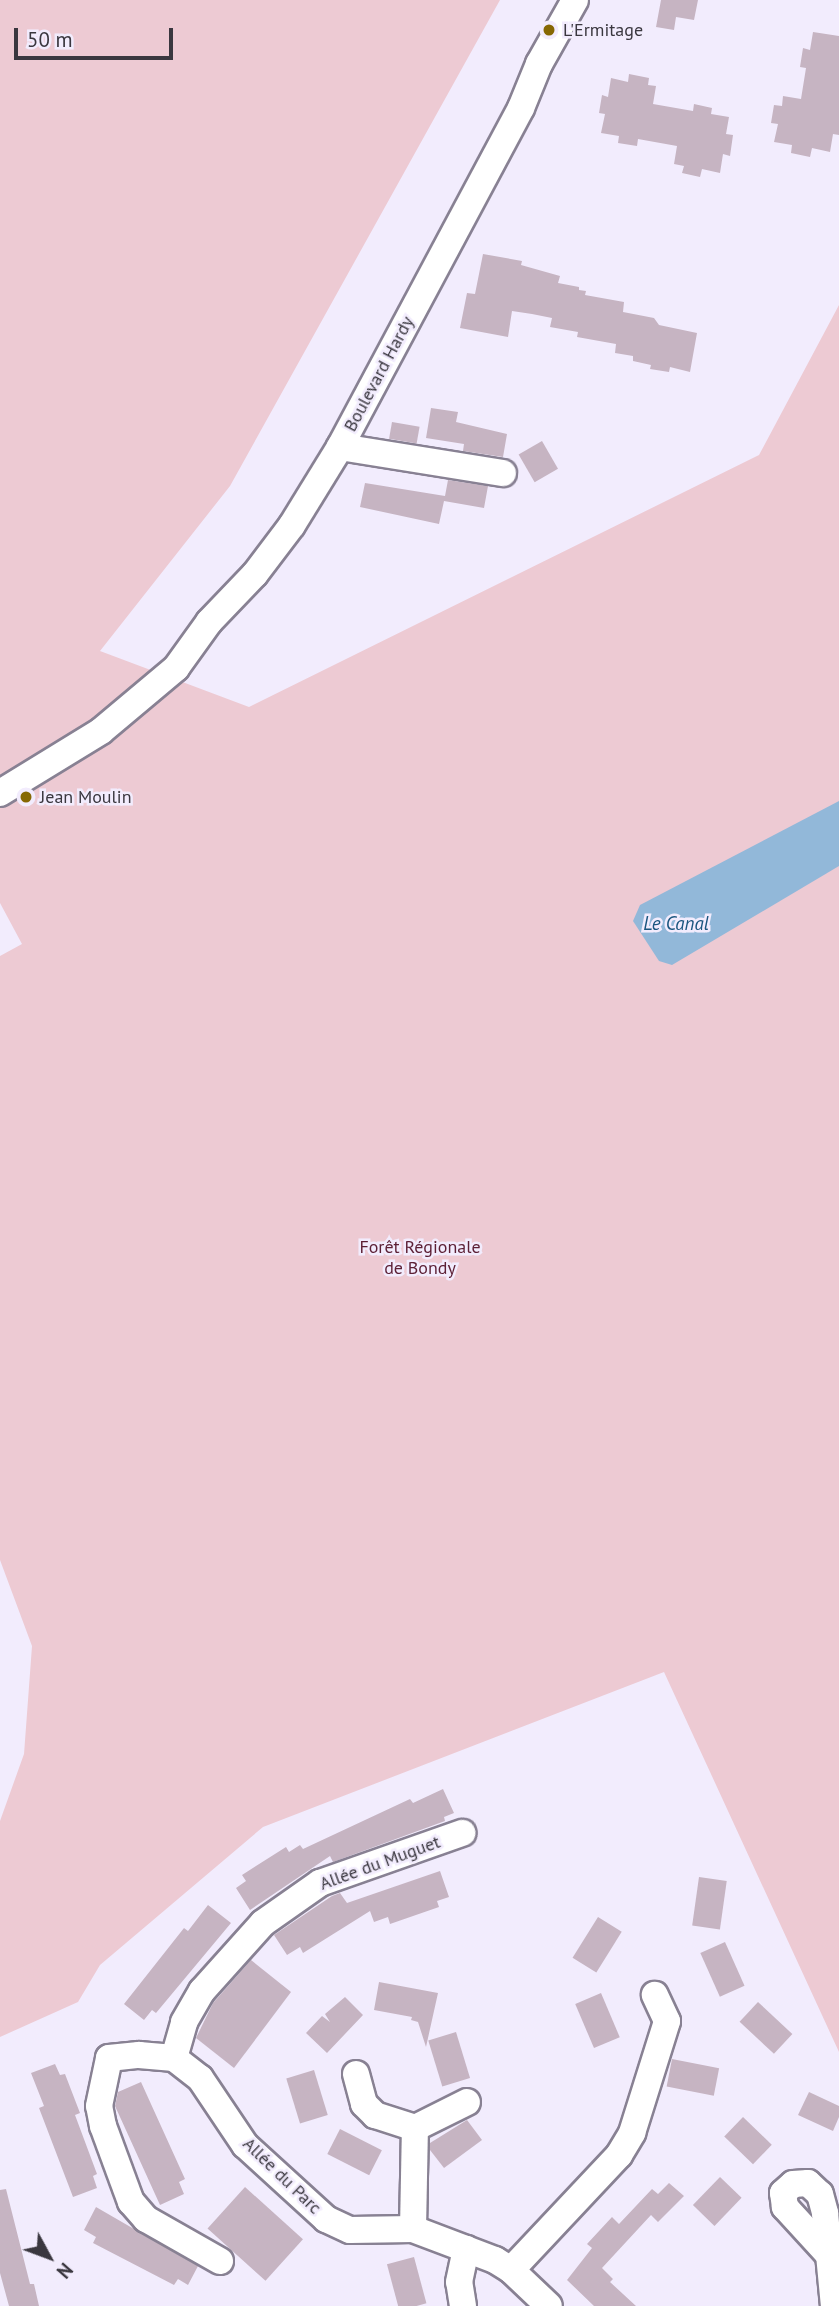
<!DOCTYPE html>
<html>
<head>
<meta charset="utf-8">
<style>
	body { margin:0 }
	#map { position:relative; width:839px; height:2306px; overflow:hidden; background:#f2ecfd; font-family:"PT Sans",sans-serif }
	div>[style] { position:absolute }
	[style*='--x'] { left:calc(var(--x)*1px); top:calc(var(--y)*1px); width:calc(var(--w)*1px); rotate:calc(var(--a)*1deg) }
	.green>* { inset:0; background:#edcad3 }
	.water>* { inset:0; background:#92b8d9 }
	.building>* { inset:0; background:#c6b4c2; transform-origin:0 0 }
	.roads { filter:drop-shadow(2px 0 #888193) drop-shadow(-2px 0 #888193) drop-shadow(0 2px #888193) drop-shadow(0 -2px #888193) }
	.minor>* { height:26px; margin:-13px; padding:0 13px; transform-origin:13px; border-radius:13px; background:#fff }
	.dots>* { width:19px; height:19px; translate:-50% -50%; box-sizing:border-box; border:4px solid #f2ecfd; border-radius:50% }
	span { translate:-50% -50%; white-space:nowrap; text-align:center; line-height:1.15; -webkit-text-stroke:5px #f2ecfd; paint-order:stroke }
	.poi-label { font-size:18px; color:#3a373f }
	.left { translate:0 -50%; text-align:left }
	.street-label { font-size:18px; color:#3a373f }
	.park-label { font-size:18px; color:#5c1f35 }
	.water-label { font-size:19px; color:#1a557f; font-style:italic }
	.north { position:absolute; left:14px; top:2222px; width:70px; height:70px; -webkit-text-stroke:5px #f2ecfd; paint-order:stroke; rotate:131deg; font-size:19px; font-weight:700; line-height:28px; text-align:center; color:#3a373f }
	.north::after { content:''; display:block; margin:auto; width:24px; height:32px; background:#3a373f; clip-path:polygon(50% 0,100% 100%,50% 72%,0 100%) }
	.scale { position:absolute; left:14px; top:28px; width:159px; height:32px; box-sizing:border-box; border:4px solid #3a373f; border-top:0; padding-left:9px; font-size:21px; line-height:24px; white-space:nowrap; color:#3a373f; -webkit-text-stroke:5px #f2ecfd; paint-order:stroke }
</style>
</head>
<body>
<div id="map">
	<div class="green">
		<div style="clip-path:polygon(0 0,500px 0,230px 486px,100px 651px,249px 707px,759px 455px,839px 305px,839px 2052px,664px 1672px,263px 1827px,100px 1965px,78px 2002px,0 2037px,0 1821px,24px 1754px,32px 1646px,0 1560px,0 956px,22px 944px,0 903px)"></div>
	</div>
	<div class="water">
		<div style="clip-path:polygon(839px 801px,839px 866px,672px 965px,659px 961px,633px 921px,640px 905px)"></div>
	</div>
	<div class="building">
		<div style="clip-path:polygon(661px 0,698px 0,694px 20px,676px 17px,674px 30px,656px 27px)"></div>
		<div style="clip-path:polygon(813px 32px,839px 36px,839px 135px,833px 134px,830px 152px,812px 148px,810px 157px,791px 153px,792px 145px,774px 142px,778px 124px,771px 123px,774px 105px,782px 106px,783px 96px,801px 99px,806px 68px,800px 67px,803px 48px,810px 50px)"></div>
		<div style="clip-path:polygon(629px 74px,649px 78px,648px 85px,656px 86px,653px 104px,693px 111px,694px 104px,712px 108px,711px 114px,729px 117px,726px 134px,733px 135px,730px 156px,723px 154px,720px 173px,702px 169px,700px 177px,682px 173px,684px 166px,674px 164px,677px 146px,638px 139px,637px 146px,618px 143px,619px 136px,601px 133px,605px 114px,599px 113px,602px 95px,608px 97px,611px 78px,628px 82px)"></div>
		<div style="clip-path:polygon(483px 254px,522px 261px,521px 265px,560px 276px,558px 283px,579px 287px,579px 290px,586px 291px,585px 295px,624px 302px,623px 312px,654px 318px,659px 325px,697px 333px,690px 372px,670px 367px,669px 372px,650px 369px,651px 365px,633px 361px,633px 356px,615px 353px,616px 344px,577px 337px,578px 332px,550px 327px,552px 318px,532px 314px,512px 311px,508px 337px,460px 328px,467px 293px,475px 294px)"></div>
		<div style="clip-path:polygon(431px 408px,458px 412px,456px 422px,507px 434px,503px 457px,463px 451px,464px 444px,426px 438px)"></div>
		<div style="left:392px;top:422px;width:28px;height:17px;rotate:10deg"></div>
		<div style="left:542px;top:441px;width:32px;height:27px;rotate:60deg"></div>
		<div style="clip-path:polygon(448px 480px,488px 486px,484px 508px,444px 501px,439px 524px,360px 507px,365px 483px,445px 496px)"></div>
		<div style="clip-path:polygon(443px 1789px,454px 1813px,444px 1817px,445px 1821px,333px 1862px,330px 1856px,250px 1910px,236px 1888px,246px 1881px,242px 1875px,286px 1847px,289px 1852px,300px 1845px,303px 1849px,410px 1799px,413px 1803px)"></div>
		<div style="clip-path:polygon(440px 1871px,449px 1897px,437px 1901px,439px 1907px,390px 1924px,388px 1917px,374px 1922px,370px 1911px,303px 1953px,300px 1947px,287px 1955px,274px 1935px,332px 1896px,340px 1893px,347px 1903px)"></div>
		<div style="left:699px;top:1877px;width:28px;height:49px;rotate:8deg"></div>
		<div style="clip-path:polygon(208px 1905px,231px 1923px,156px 2013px,152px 2010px,144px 2020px,124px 2004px,184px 1928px,188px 1931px)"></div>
		<div style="left:598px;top:1917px;width:28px;height:48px;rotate:32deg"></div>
		<div style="left:725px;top:1942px;width:48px;height:27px;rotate:66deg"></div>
		<div style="clip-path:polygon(251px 1960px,291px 1992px,234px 2068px,196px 2038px,213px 2003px)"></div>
		<div style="clip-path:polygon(379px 1982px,438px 1993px,426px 2047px,418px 2022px,411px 2020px,412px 2017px,374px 2010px)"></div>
		<div style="left:601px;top:1993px;width:48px;height:28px;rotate:67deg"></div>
		<div style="clip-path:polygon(345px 1997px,363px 2015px,327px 2053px,306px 2033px,322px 2016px,330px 2022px,325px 2014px)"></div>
		<div style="left:758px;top:2002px;width:47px;height:27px;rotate:43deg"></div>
		<div style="left:456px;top:2032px;width:48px;height:29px;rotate:73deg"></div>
		<div style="left:672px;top:2059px;width:48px;height:28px;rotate:11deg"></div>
		<div style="clip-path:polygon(55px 2064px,60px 2075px,65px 2074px,80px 2113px,75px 2115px,97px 2174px,93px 2176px,97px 2188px,73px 2197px,39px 2108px,44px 2106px,31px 2073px)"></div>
		<div style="left:314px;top:2070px;width:47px;height:29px;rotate:73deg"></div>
		<div style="clip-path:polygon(141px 2082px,185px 2179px,179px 2182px,184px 2194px,160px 2205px,115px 2106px,118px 2092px)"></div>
		<div style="clip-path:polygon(809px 2092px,839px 2106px,839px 2117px,833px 2131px,798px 2115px)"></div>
		<div style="left:743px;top:2117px;width:40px;height:27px;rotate:44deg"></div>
		<div style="clip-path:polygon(467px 2120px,482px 2140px,444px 2168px,430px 2150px,430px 2143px)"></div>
		<div style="left:340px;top:2129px;width:47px;height:28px;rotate:27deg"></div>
		<div style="left:720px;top:2177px;width:30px;height:39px;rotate:44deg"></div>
		<div style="clip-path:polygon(669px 2183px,684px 2196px,658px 2222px,651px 2215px,602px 2268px,613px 2279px,610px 2282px,636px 2306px,594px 2306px,567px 2280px,592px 2248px,587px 2244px,612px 2217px,619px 2224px,652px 2189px,658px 2194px)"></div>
		<div style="left:245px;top:2187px;width:78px;height:56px;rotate:42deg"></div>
		<div style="clip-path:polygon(6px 2189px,30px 2284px,34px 2284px,39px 2306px,9px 2306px,0 2273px,0 2190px)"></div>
		<div style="clip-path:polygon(96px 2207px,198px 2266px,188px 2285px,178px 2279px,174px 2285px,93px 2243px,96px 2237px,84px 2230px)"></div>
		<div style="left:414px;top:2257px;width:48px;height:28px;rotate:75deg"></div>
	</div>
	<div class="roads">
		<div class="minor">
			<div style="--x:340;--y:447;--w:165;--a:9.1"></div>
			<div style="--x:0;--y:793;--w:119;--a:-31.5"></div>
			<div style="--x:101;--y:731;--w:98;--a:-40"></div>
			<div style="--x:176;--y:668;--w:57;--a:-54.3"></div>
			<div style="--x:209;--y:622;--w:66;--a:-46.2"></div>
			<div style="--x:255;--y:574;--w:61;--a:-52.9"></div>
			<div style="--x:292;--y:525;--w:92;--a:-58.4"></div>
			<div style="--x:340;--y:447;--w:384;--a:-61.9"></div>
			<div style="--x:521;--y:108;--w:48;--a:-67.8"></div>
			<div style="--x:539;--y:64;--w:73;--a:-60.6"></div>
			<div style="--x:174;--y:2058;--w:37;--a:-74"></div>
			<div style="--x:184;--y:2022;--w:36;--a:-60"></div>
			<div style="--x:202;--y:1991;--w:91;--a:-48.1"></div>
			<div style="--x:263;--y:1923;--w:70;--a:-35.1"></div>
			<div style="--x:320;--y:1883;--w:151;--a:-19.4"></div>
			<div style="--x:356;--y:2074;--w:31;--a:75"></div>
			<div style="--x:364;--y:2104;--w:16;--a:45"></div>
			<div style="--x:375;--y:2115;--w:42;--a:18"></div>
			<div style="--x:415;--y:2128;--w:58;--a:-26.6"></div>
			<div style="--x:413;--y:2229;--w:101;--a:-88.9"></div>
			<div style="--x:828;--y:2254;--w:64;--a:-132.5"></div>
			<div style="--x:785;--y:2207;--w:14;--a:-98"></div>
			<div style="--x:783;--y:2193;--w:13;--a:-42"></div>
			<div style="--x:793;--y:2184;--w:15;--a:-4"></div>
			<div style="--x:808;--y:2183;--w:16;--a:43"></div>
			<div style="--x:820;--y:2194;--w:20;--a:75"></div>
			<div style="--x:825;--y:2213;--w:93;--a:84.5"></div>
			<div style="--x:220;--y:2261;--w:85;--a:-150.4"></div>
			<div style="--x:146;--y:2219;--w:23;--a:-131"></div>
			<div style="--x:131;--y:2202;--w:81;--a:-110.2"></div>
			<div style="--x:103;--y:2126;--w:20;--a:-101"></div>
			<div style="--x:99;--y:2106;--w:49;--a:-78.2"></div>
			<div style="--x:109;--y:2058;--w:30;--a:-6"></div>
			<div style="--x:139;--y:2055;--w:35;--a:5"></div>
			<div style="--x:174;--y:2058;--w:33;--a:38"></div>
			<div style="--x:200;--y:2078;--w:81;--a:56.1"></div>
			<div style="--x:245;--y:2145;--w:110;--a:42.4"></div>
			<div style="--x:326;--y:2219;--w:26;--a:25"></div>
			<div style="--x:350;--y:2230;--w:63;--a:-0.9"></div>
			<div style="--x:413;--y:2229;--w:88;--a:20.7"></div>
			<div style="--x:495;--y:2260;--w:19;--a:32"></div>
			<div style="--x:511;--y:2270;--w:52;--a:43.5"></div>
			<div style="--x:511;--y:2270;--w:158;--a:-46.8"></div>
			<div style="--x:619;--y:2155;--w:26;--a:-59"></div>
			<div style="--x:632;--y:2133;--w:117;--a:-72.6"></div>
			<div style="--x:667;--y:2021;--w:29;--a:-115"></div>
			<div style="--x:463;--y:2306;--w:24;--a:-99"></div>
			<div style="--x:459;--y:2282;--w:34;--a:-78"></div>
		</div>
	</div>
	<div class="dots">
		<div style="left:549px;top:30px;background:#866803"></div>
		<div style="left:26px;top:797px;background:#866803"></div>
	</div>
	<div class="poi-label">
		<span class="left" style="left:563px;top:30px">L'Ermitage</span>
		<span class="left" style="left:40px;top:797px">Jean Moulin</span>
	</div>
	<div class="street-label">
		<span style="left:379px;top:374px;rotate:-62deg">Boulevard Hardy</span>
		<span style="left:380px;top:1863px;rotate:-20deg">Allée du Muguet</span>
		<span style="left:282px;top:2176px;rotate:44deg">Allée du Parc</span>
	</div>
	<div class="park-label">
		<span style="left:420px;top:1258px">Forêt Régionale<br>de Bondy</span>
	</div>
	<div class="water-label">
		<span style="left:676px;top:924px">Le Canal</span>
	</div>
	<div class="north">N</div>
	<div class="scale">50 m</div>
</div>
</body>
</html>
